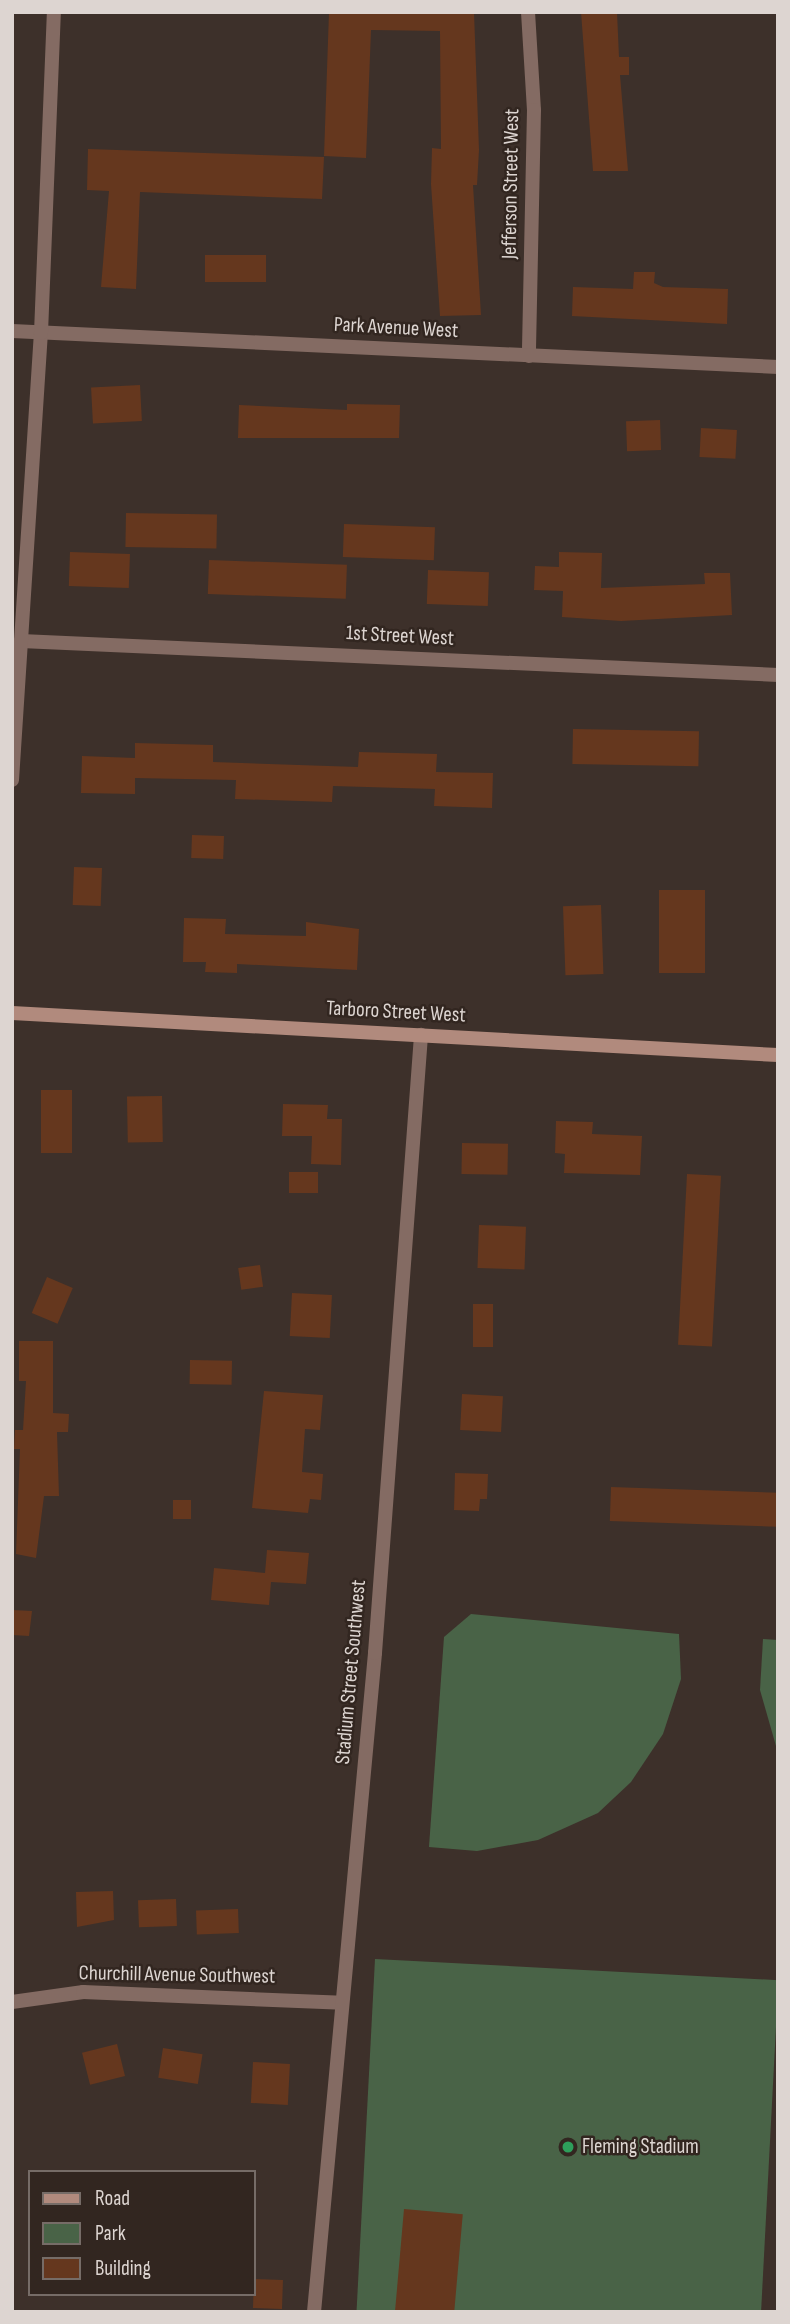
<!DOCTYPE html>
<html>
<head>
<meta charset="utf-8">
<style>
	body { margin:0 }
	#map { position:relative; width:790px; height:2324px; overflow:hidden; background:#3d302a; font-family:"Sofia Sans Condensed",sans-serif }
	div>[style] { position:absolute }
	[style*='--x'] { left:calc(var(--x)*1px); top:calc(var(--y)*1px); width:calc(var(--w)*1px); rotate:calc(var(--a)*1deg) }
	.green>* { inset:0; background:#496347; transform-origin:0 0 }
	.building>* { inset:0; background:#65371e; transform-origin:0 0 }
	.minor>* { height:14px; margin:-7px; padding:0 7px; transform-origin:7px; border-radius:7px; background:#846b63 }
	.secondary>* { height:14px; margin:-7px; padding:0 7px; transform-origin:7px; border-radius:7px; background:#b18a7d }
	.dots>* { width:19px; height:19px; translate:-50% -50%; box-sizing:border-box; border:4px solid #322620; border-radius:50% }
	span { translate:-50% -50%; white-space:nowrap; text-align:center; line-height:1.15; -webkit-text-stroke:5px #322620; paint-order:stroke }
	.street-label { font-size:21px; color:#ddd5d1 }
	.poi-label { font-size:21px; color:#ddd5d1 }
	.left { translate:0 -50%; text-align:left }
	.frame { position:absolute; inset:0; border:14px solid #ddd5d1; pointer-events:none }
	.legend { position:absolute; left:28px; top:2170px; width:228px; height:126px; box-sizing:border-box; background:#322620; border:2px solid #766c67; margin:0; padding:9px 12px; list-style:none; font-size:21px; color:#ddd5d1 }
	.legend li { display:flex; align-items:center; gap:14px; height:35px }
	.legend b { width:35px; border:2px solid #766c67 }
</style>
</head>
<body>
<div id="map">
	<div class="green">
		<div style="clip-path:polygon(471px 1614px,679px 1634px,681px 1679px,663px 1734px,631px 1782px,598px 1813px,538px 1840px,477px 1851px,429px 1847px,444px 1637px)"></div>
		<div style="clip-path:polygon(763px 1639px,778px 1640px,778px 1753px,760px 1690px)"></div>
		<div style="left:375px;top:1959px;width:404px;height:354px;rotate:3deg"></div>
	</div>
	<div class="building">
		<div style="clip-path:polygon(329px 12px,474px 12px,479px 150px,477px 185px,473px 185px,481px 315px,440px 316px,431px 184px,432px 148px,441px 149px,440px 31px,371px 30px,366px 158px,324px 156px)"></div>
		<div style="clip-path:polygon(581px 12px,617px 12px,619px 57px,629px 57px,629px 75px,620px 75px,628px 171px,593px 171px)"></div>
		<div style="clip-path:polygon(88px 149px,324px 157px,322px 199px,140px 192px,136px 289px,101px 287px,109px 191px,87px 190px)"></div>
		<div style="left:205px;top:255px;width:61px;height:27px"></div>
		<div style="clip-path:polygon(634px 272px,655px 272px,654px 283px,663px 287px,728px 289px,727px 324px,572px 316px,573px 287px,633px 289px)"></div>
		<div style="left:140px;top:385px;width:36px;height:49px;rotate:87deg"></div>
		<div style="clip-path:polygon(347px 404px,400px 405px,399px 438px,238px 438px,239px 405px,347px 410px)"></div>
		<div style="left:660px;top:420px;width:30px;height:34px;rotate:88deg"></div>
		<div style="left:701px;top:428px;width:36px;height:29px;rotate:3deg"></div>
		<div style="left:126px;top:513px;width:91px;height:34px;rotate:1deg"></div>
		<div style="left:344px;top:524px;width:91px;height:33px;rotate:2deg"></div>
		<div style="left:70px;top:552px;width:60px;height:34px;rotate:2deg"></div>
		<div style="clip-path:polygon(559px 552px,602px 553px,601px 588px,705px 584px,704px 573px,730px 573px,732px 615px,621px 621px,562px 617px,563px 591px,534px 590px,535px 566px,559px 567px)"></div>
		<div style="left:209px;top:560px;width:138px;height:34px;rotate:2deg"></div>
		<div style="left:428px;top:570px;width:61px;height:34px;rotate:2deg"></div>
		<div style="left:573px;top:729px;width:126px;height:35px;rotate:1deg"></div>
		<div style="clip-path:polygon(135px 743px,213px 745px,213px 762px,358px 767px,359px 752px,437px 754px,436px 772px,493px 773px,492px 808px,434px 806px,435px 789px,333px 786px,332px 802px,235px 799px,236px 780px,135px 778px,135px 794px,81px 793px,82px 756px,135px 758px)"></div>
		<div style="left:192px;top:835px;width:32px;height:23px;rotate:2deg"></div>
		<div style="left:74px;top:867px;width:28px;height:38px;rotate:2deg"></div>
		<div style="left:659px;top:890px;width:46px;height:83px"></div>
		<div style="left:601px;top:905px;width:69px;height:38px;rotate:88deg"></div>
		<div style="clip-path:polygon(184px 918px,226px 919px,225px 934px,306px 936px,306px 922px,359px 929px,357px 970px,237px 964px,237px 973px,205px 972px,206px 962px,183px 962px)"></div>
		<div style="left:41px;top:1090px;width:31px;height:63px"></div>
		<div style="left:162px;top:1096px;width:46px;height:35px;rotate:89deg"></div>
		<div style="clip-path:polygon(283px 1104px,328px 1105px,327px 1119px,342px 1119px,341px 1165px,311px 1164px,312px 1136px,282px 1136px)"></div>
		<div style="clip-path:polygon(556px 1121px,593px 1122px,592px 1134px,642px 1136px,640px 1175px,564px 1173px,565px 1154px,555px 1153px)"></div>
		<div style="left:462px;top:1143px;width:46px;height:31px;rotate:1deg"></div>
		<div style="left:289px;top:1172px;width:29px;height:21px"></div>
		<div style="left:687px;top:1174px;width:34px;height:171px;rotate:3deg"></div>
		<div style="left:479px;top:1225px;width:47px;height:43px;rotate:2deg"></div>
		<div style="left:260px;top:1265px;width:22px;height:22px;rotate:82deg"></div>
		<div style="left:47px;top:1277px;width:28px;height:39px;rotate:23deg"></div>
		<div style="left:292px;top:1293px;width:40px;height:43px;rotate:3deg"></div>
		<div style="left:473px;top:1304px;width:20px;height:43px"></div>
		<div style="clip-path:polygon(19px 1341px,53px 1341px,53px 1413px,69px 1414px,68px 1432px,57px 1432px,59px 1496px,44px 1496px,36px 1558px,16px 1554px,20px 1449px,14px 1449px,15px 1430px,23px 1430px,26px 1381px,19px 1381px)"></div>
		<div style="left:190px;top:1360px;width:42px;height:24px;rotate:1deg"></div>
		<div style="clip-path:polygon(264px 1391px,323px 1395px,320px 1430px,305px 1429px,302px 1472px,323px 1474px,321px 1500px,310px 1499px,308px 1513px,252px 1508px)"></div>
		<div style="left:462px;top:1394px;width:41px;height:36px;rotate:3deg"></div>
		<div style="clip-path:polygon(455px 1473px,488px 1474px,487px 1499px,480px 1499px,479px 1511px,454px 1510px)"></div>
		<div style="left:611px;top:1487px;width:167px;height:34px;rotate:2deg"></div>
		<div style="left:173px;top:1500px;width:18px;height:19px"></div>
		<div style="clip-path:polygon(267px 1550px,309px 1553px,306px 1584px,271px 1582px,269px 1605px,211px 1600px,214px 1568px,265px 1573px)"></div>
		<div style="clip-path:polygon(12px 1610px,32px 1611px,29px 1636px,12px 1635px)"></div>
		<div style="clip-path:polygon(113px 1891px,114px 1920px,77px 1927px,76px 1892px)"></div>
		<div style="left:176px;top:1899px;width:27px;height:38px;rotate:88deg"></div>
		<div style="left:238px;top:1909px;width:24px;height:42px;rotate:88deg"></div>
		<div style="left:117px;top:2044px;width:33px;height:36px;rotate:76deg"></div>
		<div style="left:163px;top:2048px;width:40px;height:30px;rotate:9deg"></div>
		<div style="left:253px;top:2062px;width:37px;height:41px;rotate:3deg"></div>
		<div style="left:404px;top:2209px;width:59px;height:103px;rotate:5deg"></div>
		<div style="left:254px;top:2279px;width:29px;height:29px;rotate:2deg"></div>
	</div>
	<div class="minor">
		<div style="--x:528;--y:12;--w:98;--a:86.5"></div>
		<div style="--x:534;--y:110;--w:246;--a:91.2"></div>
		<div style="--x:12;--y:331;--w:767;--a:2.69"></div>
		<div style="--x:21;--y:641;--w:758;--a:2.57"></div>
		<div style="--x:12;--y:780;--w:448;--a:-86.3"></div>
		<div style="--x:41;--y:333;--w:321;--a:-87.7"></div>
		<div style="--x:12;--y:2002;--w:72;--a:-8"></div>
		<div style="--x:83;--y:1992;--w:259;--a:2.4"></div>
		<div style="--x:314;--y:2312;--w:662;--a:-84.71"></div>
		<div style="--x:375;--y:1653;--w:620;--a:-85.74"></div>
	</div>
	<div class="secondary">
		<div style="--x:12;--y:1013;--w:767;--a:3.14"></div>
	</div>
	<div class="dots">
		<div style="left:568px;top:2147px;background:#2e9e5b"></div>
	</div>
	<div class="street-label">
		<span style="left:511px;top:184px;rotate:-89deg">Jefferson Street West</span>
		<span style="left:396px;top:328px;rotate:3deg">Park Avenue West</span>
		<span style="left:400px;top:636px;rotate:3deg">1st Street West</span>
		<span style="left:396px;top:1012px;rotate:3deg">Tarboro Street West</span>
		<span style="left:351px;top:1672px;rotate:-85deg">Stadium Street Southwest</span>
		<span style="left:177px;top:1975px;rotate:1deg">Churchill Avenue Southwest</span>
	</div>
	<div class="poi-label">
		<span class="left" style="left:582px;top:2147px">Fleming Stadium</span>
	</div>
	<div class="frame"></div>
	<ul class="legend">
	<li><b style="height:9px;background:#b18a7d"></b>Road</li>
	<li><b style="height:19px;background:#496347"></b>Park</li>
	<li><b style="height:19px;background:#65371e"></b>Building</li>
	</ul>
</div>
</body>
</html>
